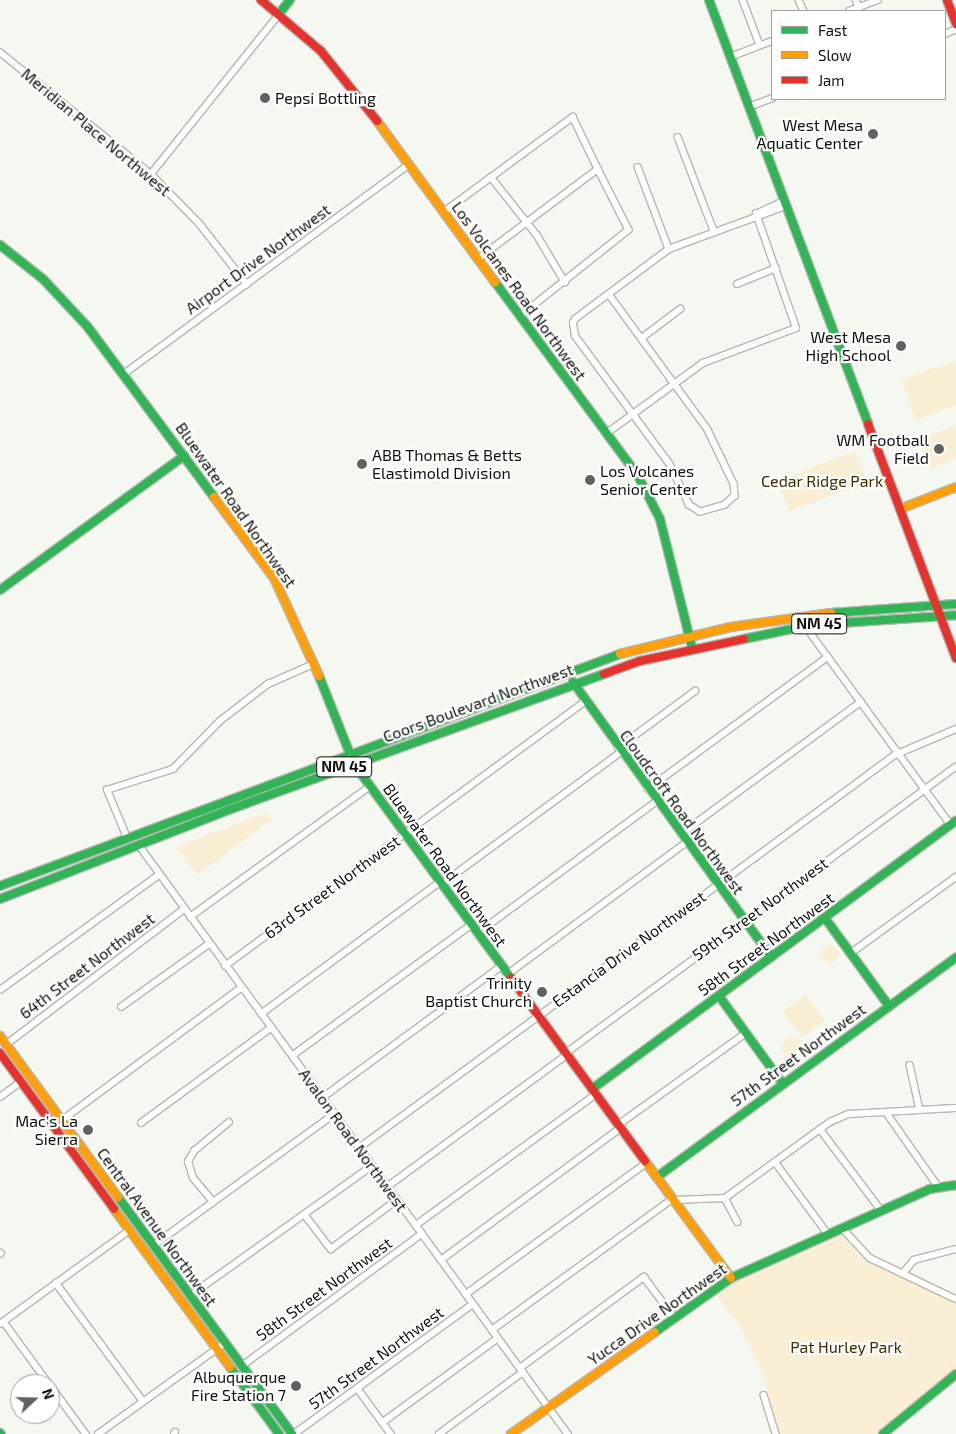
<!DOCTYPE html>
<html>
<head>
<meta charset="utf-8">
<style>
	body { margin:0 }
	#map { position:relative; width:956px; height:1434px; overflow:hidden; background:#f5f8f1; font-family:"Exo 2",sans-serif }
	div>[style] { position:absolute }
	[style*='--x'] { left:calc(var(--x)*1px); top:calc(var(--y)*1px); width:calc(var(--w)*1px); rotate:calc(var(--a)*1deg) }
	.green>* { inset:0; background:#faefd4; transform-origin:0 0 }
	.round { border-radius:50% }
	.roads { filter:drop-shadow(1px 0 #b5b7b2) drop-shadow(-1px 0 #b5b7b2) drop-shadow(0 1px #b5b7b2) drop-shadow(0 -1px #b5b7b2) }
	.street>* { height:5.5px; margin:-2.75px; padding:0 2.75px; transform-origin:2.75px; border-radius:2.75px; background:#fefefd }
	.fast>* { height:8px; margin:-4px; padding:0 4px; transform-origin:4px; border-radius:4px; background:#30b455 }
	.slow>* { height:8px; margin:-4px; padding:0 4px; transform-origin:4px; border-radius:4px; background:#ff9f0a }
	.jam>* { height:8px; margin:-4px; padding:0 4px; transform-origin:4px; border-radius:4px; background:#e5322d }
	.dots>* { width:14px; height:14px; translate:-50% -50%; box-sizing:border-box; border:2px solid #fff; border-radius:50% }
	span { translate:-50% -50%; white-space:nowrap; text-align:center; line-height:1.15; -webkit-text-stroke:4.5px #fff; paint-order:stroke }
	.shield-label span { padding:1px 4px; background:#fff; border:1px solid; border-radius:4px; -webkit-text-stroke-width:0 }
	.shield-label { font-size:15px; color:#11120e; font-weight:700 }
	.poi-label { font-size:16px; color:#11120e }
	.left { translate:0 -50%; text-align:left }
	.right { translate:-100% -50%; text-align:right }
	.street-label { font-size:16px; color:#11120e }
	.park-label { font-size:16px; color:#402d01 }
	.legend { position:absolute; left:771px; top:10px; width:175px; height:90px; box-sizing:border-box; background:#fff; border:1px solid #a0a09f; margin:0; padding:6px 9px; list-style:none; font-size:15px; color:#11120e }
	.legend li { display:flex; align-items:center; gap:10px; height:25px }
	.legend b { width:25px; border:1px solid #a0a09f }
	.north { position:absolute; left:10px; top:1374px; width:50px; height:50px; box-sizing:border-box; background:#fff; border:1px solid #a0a09f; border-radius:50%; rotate:69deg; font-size:14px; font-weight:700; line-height:20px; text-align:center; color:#11120e }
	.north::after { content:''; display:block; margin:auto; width:18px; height:22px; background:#61625d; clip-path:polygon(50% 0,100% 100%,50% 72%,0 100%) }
</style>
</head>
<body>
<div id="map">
	<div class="green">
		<div style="clip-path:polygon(956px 360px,956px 405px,916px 420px,901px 380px)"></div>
		<div style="clip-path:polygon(956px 425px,956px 459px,930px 469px,919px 439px)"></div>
		<div style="left:855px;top:451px;width:33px;height:83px;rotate:69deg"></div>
		<div style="clip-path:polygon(267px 812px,272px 819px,197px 875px,176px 847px)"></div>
		<div class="round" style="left:821px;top:945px;width:18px;height:18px"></div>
		<div style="left:806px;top:995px;width:32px;height:29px;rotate:54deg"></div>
		<div class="round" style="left:782px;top:1037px;width:22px;height:22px"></div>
		<div style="clip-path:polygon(840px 1235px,866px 1261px,956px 1303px,956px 1370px,878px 1434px,779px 1434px,762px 1371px,741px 1328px,715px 1294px,736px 1279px)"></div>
	</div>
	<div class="roads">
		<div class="street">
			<div style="--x:743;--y:0;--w:48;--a:69.3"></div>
			<div style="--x:799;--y:0;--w:12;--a:66"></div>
			<div style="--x:856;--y:0;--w:8;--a:67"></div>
			<div style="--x:849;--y:11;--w:31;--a:-21"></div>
			<div style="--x:945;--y:34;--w:12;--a:-24"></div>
			<div style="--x:0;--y:52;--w:194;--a:38.9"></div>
			<div style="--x:151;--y:174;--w:69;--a:45.6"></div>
			<div style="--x:199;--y:223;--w:78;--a:51.8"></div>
			<div style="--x:730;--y:57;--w:45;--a:-20.9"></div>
			<div style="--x:749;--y:107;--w:25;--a:-21"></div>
			<div style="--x:678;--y:137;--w:101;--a:69"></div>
			<div style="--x:638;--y:167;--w:88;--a:69.3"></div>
			<div style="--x:151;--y:174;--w:205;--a:-51.3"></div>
			<div style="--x:491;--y:177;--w:74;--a:51.6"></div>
			<div style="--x:537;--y:235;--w:55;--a:59.2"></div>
			<div style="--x:444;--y:212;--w:160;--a:-36.4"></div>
			<div style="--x:573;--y:117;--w:58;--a:64.3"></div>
			<div style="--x:756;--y:214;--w:31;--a:-25"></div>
			<div style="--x:478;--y:259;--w:150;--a:-36.9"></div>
			<div style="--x:598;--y:169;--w:68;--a:63.1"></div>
			<div style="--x:629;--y:230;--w:138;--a:141.5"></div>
			<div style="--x:737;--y:284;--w:42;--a:-22.3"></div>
			<div style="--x:609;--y:294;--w:168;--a:53.9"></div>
			<div style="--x:708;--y:430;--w:60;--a:64.3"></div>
			<div style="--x:734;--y:484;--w:12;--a:85"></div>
			<div style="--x:735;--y:496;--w:13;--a:138"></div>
			<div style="--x:725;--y:505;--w:26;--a:164"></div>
			<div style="--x:700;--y:512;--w:13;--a:-148"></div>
			<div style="--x:689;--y:505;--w:44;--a:-115.4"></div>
			<div style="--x:670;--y:465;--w:160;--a:-126.4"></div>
			<div style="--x:575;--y:336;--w:13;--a:-99"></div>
			<div style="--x:573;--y:323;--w:4;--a:-63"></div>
			<div style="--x:575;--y:319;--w:117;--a:-36.7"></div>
			<div style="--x:669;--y:249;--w:125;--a:-20.2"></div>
			<div style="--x:642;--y:338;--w:48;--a:-37.3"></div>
			<div style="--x:124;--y:374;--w:353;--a:-36.3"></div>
			<div style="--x:607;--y:433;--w:119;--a:-36.1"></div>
			<div style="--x:703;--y:363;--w:99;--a:-20.6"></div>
			<div style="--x:796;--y:328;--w:121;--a:-109.3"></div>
			<div style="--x:811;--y:625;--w:10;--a:84"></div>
			<div style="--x:812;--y:635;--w:235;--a:53.8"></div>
			<div style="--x:618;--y:748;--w:96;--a:-36.5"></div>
			<div style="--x:648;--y:789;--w:223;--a:-36.3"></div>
			<div style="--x:681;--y:834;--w:223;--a:-36.3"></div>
			<div style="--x:127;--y:838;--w:52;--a:-112.6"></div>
			<div style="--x:107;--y:790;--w:69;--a:-17.7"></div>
			<div style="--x:173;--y:769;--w:67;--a:-45.6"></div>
			<div style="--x:220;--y:721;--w:61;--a:-37.6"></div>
			<div style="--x:268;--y:684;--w:50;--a:-23.5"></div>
			<div style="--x:139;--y:845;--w:729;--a:53.93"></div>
			<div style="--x:442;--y:884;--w:222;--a:-36.4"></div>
			<div style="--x:190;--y:917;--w:223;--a:-36"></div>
			<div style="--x:478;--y:933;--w:222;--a:-36.4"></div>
			<div style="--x:851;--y:953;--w:130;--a:-35.9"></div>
			<div style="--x:225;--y:966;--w:446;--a:-36.3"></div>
			<div style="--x:508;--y:974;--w:222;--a:-36.4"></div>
			<div style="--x:0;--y:990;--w:196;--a:-35.9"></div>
			<div style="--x:121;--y:1007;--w:108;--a:-35.6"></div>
			<div style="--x:261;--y:1014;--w:222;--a:-36.4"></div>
			<div style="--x:7;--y:1044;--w:223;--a:-37.3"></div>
			<div style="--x:566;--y:1053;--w:484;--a:-36.3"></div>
			<div style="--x:292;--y:1056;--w:222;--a:-36.2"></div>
			<div style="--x:910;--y:1065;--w:46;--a:77.5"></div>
			<div style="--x:0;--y:1097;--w:26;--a:-36"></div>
			<div style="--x:322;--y:1098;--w:223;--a:-36.3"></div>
			<div style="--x:886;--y:1112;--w:90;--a:54.9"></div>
			<div style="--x:141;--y:1123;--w:161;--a:-36.2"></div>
			<div style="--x:618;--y:1125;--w:158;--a:-35.7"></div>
			<div style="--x:53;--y:1127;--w:234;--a:-36.5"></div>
			<div style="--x:820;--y:1129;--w:101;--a:53"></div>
			<div style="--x:359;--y:1148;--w:665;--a:-36.25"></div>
			<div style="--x:895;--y:755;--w:66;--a:-23.1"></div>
			<div style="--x:776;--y:1163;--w:88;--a:53.8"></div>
			<div style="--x:387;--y:1187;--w:223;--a:-36.3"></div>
			<div style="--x:725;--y:1198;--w:27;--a:62"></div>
			<div style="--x:674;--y:1200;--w:51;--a:-2.2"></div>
			<div style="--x:725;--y:1198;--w:130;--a:-35.9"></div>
			<div style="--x:830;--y:1122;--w:20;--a:-24"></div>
			<div style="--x:848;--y:1114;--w:108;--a:-3.2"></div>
			<div style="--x:213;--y:1202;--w:31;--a:-130"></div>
			<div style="--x:193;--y:1178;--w:17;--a:-107"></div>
			<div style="--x:188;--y:1162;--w:13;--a:-61"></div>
			<div style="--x:194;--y:1151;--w:45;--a:-39.6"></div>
			<div style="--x:305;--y:1215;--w:43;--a:52.6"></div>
			<div style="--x:331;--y:1249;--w:82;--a:-36.6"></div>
			<div style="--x:416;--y:1225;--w:223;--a:-36"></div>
			<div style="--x:842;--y:1228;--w:41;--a:47"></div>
			<div style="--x:870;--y:1258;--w:95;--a:25.5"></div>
			<div style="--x:154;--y:1245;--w:223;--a:-36"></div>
			<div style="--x:0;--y:1254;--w:1;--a:-45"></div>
			<div style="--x:441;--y:1260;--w:223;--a:-36.3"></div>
			<div style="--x:902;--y:1274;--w:18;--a:-49"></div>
			<div style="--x:914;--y:1260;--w:43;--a:-14.7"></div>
			<div style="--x:56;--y:1283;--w:147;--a:53.6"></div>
			<div style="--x:466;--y:1294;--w:223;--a:-36"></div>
			<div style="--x:191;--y:1295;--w:222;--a:-35.5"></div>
			<div style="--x:4;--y:1322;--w:77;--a:54"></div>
			<div style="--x:0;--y:1324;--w:160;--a:-35.9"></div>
			<div style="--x:492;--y:1330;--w:223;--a:-36"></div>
			<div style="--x:242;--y:1366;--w:223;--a:-36.3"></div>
			<div style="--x:520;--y:1368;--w:154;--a:-36.3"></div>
			<div style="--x:644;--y:1277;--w:50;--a:53.1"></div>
			<div style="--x:50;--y:1385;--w:61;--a:53.7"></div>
			<div style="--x:358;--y:1389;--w:56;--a:53.7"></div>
			<div style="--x:764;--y:1395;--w:41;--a:72.9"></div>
			<div style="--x:383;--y:1422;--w:142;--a:-36.1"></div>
			<div style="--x:98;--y:1434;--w:156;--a:-35.6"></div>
			<div style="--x:174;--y:1434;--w:2;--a:-63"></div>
			<div style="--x:294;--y:1434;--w:221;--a:-36"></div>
			<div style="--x:439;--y:1434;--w:104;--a:-36.4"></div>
		</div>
		<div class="fast">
			<div style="--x:709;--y:0;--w:453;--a:69.4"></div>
			<div style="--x:279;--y:14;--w:18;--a:-52"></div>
			<div style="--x:0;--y:245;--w:55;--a:38.3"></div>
			<div style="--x:43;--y:279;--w:64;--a:46.9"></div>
			<div style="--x:87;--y:326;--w:213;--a:53.4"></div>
			<div style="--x:495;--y:282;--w:241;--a:53.6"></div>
			<div style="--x:638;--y:476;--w:48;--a:62.9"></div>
			<div style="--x:660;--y:519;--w:132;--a:76"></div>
			<div style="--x:0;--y:590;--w:228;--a:-36.1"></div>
			<div style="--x:831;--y:613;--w:125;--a:-4.1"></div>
			<div style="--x:744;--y:639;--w:68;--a:-11.8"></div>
			<div style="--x:811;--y:625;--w:145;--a:-3.9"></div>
			<div style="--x:319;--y:676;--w:95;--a:68.3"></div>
			<div style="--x:354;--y:764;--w:265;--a:53.7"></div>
			<div style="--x:573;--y:682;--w:339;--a:54.2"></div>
			<div style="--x:0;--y:886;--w:662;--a:-20.52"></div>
			<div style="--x:0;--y:899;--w:248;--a:-21.3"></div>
			<div style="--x:231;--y:809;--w:397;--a:-19.9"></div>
			<div style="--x:825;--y:918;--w:109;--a:54"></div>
			<div style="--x:719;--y:996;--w:109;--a:54"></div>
			<div style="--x:592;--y:1089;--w:452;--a:-36.4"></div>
			<div style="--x:657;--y:1177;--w:371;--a:-36.3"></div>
			<div style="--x:118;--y:1197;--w:294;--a:53.7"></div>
			<div style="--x:655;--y:1332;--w:93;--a:-35.4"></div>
			<div style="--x:731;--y:1278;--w:218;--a:-24.1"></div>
			<div style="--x:930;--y:1189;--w:26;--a:-9"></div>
			<div style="--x:230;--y:1367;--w:83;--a:53.8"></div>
			<div style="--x:0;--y:1433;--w:1;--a:45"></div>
			<div style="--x:883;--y:1434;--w:94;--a:-39.4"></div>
		</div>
		<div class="slow">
			<div style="--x:377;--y:121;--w:200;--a:53.8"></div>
			<div style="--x:214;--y:497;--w:101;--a:53.5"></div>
			<div style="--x:274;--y:578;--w:108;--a:65.3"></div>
			<div style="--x:900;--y:509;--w:60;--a:-21.4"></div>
			<div style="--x:620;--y:654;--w:114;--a:-13.7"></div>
			<div style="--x:731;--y:627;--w:101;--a:-8"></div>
			<div style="--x:0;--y:1036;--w:200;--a:53.8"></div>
			<div style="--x:645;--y:1161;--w:145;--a:53.7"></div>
			<div style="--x:114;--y:1209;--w:196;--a:53.7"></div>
			<div style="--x:511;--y:1434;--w:176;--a:-35.3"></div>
		</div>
		<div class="jam">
			<div style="--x:261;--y:0;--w:79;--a:40.4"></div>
			<div style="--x:321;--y:51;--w:90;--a:51.3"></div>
			<div style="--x:947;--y:0;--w:26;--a:69"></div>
			<div style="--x:868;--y:424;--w:250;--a:69.4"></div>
			<div style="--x:604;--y:674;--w:38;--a:-20"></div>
			<div style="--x:640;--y:661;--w:106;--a:-11.9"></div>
			<div style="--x:511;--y:978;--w:227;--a:53.8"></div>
			<div style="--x:0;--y:1053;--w:193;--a:53.8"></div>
		</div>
	</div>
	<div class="dots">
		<div style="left:265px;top:98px;background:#61625d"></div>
		<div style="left:873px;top:134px;background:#61625d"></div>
		<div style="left:901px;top:346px;background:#61625d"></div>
		<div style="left:939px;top:449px;background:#61625d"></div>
		<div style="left:362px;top:464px;background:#61625d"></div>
		<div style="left:590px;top:480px;background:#61625d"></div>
		<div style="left:542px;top:992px;background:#61625d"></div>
		<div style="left:88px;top:1130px;background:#61625d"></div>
		<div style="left:296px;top:1386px;background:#61625d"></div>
	</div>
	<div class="shield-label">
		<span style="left:819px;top:624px">NM 45</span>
		<span style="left:344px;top:767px">NM 45</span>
	</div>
	<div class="poi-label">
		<span class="left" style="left:275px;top:98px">Pepsi Bottling</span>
		<span class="right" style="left:863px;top:134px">West Mesa<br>Aquatic Center</span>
		<span class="right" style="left:891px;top:346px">West Mesa<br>High School</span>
		<span class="right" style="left:929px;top:449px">WM Football<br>Field</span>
		<span class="left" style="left:372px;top:464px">ABB Thomas &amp; Betts<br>Elastimold Division</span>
		<span class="left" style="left:600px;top:480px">Los Volcanes<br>Senior Center</span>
		<span class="right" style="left:532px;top:992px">Trinity<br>Baptist Church</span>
		<span class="right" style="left:78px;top:1130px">Mac's La<br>Sierra</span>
		<span class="right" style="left:286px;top:1386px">Albuquerque<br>Fire Station 7</span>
	</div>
	<div class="street-label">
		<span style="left:96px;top:132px;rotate:40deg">Meridian Place Northwest</span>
		<span style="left:258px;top:259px;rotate:-36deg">Airport Drive Northwest</span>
		<span style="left:519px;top:291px;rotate:54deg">Los Volcanes Road Northwest</span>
		<span style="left:236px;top:505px;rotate:55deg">Bluewater Road Northwest</span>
		<span style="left:478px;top:703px;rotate:-20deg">Coors Boulevard Northwest</span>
		<span style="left:682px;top:812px;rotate:54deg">Cloudcroft Road Northwest</span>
		<span style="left:445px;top:865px;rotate:54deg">Bluewater Road Northwest</span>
		<span style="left:332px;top:887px;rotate:-36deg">63rd Street Northwest</span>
		<span style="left:760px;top:909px;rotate:-36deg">59th Street Northwest</span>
		<span style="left:766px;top:944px;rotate:-36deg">58th Street Northwest</span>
		<span style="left:629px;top:949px;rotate:-36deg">Estancia Drive Northwest</span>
		<span style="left:87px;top:966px;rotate:-37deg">64th Street Northwest</span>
		<span style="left:798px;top:1055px;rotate:-36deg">57th Street Northwest</span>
		<span style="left:353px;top:1140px;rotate:54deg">Avalon Road Northwest</span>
		<span style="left:157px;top:1227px;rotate:54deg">Central Avenue Northwest</span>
		<span style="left:324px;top:1289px;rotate:-36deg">58th Street Northwest</span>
		<span style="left:657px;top:1314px;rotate:-35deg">Yucca Drive Northwest</span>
		<span style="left:376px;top:1358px;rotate:-36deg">57th Street Northwest</span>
	</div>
	<div class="park-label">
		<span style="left:822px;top:481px">Cedar Ridge Park</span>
		<span style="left:846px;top:1347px">Pat Hurley Park</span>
	</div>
	<ul class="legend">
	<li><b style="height:6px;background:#30b455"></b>Fast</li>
	<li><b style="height:6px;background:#ff9f0a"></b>Slow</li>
	<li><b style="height:6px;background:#e5322d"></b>Jam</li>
	</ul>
	<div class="north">N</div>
</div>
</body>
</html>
